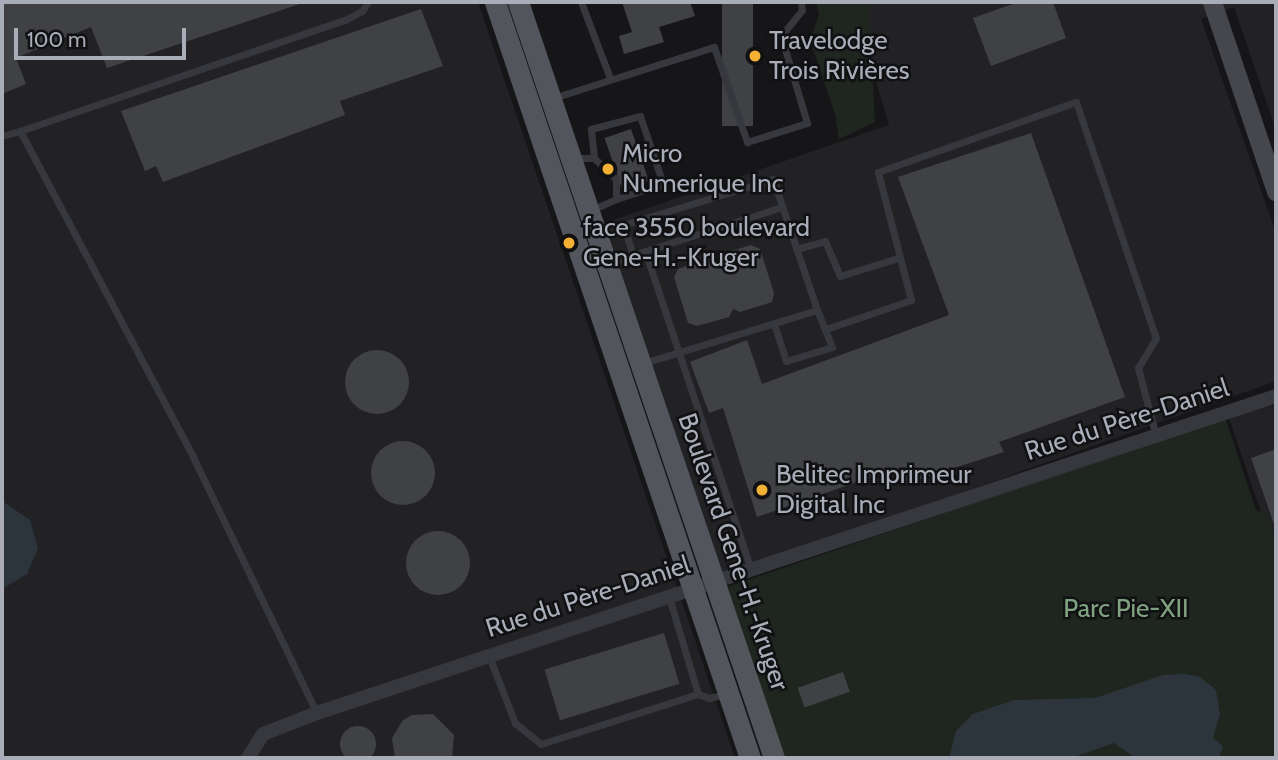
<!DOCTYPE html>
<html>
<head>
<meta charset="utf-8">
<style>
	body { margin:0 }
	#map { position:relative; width:1278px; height:760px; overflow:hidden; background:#161618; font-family:Cabin,sans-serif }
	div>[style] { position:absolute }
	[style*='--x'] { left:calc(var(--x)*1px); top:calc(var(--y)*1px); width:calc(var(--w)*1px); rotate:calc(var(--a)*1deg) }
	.built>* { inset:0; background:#222225 }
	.green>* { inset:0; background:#1e261f }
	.water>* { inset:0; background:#2c353c }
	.building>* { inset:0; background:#404145; transform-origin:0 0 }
	.round { border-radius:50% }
	.lane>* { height:7px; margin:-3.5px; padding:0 3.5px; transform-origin:3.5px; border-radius:3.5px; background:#37383d }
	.street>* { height:14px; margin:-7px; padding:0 7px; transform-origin:7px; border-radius:7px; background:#37383d }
	.secondary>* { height:19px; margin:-9.5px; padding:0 9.5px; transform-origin:9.5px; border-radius:9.5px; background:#45474d }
	.primary>* { height:21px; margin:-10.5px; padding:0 10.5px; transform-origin:10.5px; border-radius:10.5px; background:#53555c }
	.dots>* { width:19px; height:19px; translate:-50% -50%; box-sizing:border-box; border:4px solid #111113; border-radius:50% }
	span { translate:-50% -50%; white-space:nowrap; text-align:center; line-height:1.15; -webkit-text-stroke:5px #111113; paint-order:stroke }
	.poi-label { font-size:26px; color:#a8adb8 }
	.left { translate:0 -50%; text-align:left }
	.street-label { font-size:26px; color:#a8adb8 }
	.park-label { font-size:26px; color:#7fa381 }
	.frame { position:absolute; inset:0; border:4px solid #a8adb8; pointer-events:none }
	.scale { position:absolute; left:14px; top:28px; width:172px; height:32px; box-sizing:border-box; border:4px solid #a8adb8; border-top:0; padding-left:9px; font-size:21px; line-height:24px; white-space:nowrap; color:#a8adb8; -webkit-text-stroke:5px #111113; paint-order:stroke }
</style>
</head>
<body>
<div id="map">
	<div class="built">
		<div style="clip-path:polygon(2px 2px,478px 2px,735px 758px,2px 758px)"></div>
		<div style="clip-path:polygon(852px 2px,1276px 2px,1276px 130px,1234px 7px,1201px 19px,1276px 233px,1276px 381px,713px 581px,596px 226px,889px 125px)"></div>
		<div style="clip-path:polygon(1276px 405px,1276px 557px,1228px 415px)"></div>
	</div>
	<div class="green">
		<div style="clip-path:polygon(816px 2px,869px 2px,875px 122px,839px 139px,835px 114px,810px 40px,819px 15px)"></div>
		<div style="clip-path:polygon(1225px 417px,1256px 510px,1268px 516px,1276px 542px,1276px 758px,769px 758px,713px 592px)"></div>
	</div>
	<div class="water">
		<div style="clip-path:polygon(2px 501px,30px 520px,38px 548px,27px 574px,2px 589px)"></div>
		<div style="clip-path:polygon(1185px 674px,1200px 677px,1216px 690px,1220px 714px,1213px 738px,1223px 746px,1219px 758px,1136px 758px,1114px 743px,1071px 758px,949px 758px,956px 731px,973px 714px,1014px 700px,1095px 698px,1163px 675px)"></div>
	</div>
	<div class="building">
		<div style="clip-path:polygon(2px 2px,306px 2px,107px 68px,91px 27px,16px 58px,26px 84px,2px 94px)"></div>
		<div style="clip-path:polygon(622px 2px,690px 2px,695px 16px,659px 27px,664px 42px,624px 54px,619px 36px,632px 32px)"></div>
		<div style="left:722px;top:2px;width:31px;height:124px"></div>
		<div style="clip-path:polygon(1018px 2px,1053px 2px,1066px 38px,991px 66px,973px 18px)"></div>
		<div style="clip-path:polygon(421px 9px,443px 66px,340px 101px,345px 115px,163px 182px,156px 166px,145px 171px,121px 111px)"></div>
		<div style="left:631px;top:129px;width:55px;height:28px;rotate:71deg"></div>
		<div style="clip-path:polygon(1031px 133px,1125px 397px,999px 442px,1004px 452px,901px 485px,894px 469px,757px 517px,723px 408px,709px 413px,690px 362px,747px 340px,762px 384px,949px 315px,898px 177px)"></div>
		<div style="clip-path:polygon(751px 245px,760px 249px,774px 293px,772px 302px,740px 312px,733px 309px,729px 317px,697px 326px,688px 323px,674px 277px,678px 269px,709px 258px,717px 261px,722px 254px)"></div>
		<div class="round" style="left:345px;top:350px;width:64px;height:64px"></div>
		<div class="round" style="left:371px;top:441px;width:64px;height:64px"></div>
		<div style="clip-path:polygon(1276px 449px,1276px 530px,1251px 458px)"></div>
		<div class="round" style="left:406px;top:531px;width:64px;height:64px"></div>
		<div style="left:664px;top:633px;width:53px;height:125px;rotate:73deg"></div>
		<div style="left:843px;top:672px;width:21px;height:48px;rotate:71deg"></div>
		<div style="clip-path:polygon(433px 714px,454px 735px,452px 758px,395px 758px,392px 738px,403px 720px,412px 715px)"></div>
		<div class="round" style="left:340px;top:726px;width:36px;height:36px"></div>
	</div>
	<div class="lane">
		<div style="--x:581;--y:2;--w:81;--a:69.1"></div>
		<div style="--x:553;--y:98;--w:169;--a:-17.6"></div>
		<div style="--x:714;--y:47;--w:101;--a:70.8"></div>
		<div style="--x:747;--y:142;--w:63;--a:-17.6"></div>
		<div style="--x:807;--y:123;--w:91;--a:-106.6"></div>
		<div style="--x:781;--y:36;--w:33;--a:-51"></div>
		<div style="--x:802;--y:10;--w:8;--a:-97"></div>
		<div style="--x:20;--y:131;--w:343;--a:-18.9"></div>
		<div style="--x:345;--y:20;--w:19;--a:-28"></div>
		<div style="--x:362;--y:11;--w:11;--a:-56"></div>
		<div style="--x:2;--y:136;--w:19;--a:-16"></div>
		<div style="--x:20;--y:131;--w:369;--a:62"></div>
		<div style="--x:193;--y:457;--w:284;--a:64.2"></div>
		<div style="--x:575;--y:158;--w:19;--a:0"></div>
		<div style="--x:594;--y:158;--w:30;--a:44"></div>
		<div style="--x:616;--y:179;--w:20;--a:90"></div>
		<div style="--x:616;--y:199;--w:27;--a:156"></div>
		<div style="--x:594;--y:158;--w:29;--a:-96"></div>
		<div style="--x:591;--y:129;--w:51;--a:-14.9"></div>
		<div style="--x:640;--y:116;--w:72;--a:71.3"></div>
		<div style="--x:663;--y:184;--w:49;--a:162.3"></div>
		<div style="--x:796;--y:249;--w:30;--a:-15"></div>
		<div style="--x:825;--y:241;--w:38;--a:67"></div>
		<div style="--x:840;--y:276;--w:61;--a:-17.2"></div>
		<div style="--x:645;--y:251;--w:335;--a:71.6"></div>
		<div style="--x:633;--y:255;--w:157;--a:-17.9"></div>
		<div style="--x:609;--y:263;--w:25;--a:-18"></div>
		<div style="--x:633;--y:255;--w:32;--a:-108"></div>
		<div style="--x:623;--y:225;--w:157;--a:-17"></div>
		<div style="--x:773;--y:179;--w:138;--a:71.4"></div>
		<div style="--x:817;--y:310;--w:181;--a:163"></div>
		<div style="--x:774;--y:324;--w:39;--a:72"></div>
		<div style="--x:786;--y:361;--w:48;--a:-16.9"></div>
		<div style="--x:832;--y:347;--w:40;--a:-112"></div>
		<div style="--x:826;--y:329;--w:90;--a:-18.8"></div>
		<div style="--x:911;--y:300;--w:132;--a:-104.5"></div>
		<div style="--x:878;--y:172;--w:210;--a:-19.5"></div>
		<div style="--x:1076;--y:102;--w:249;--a:71.3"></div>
		<div style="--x:1156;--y:338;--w:35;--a:121"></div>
		<div style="--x:1138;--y:368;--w:70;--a:75.2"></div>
		<div style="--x:669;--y:597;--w:101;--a:73.4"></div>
		<div style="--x:698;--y:694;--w:12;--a:20"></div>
		<div style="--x:709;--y:698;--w:18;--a:-13"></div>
		<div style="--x:489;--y:656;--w:72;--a:68.8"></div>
		<div style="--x:515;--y:723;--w:33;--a:39"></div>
		<div style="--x:541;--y:744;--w:165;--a:-17.7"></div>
	</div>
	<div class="street">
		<div style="--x:248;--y:758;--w:28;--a:-58"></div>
		<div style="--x:263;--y:734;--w:58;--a:-21.3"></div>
		<div style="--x:317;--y:713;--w:1010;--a:-18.29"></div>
	</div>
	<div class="secondary">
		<div style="--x:1212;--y:2;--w:200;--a:71.3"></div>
	</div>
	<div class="primary">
		<div style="--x:495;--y:2;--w:798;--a:71.36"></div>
		<div style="--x:518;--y:2;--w:798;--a:71.29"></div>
	</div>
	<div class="dots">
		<div style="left:755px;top:56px;background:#f2b134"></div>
		<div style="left:608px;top:169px;background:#f2b134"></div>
		<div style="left:569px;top:243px;background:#f2b134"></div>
		<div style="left:762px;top:490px;background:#f2b134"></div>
	</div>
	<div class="poi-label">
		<span class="left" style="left:769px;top:56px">Travelodge<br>Trois Rivières</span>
		<span class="left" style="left:622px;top:169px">Micro<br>Numerique Inc</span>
		<span class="left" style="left:583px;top:243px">face 3550 boulevard<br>Gene-H.-Kruger</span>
		<span class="left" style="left:776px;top:490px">Belitec Imprimeur<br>Digital Inc</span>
	</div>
	<div class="street-label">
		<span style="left:1127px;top:420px;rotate:-18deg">Rue du Père-Daniel</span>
		<span style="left:733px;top:552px;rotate:71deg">Boulevard Gene-H.-Kruger</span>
		<span style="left:588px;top:597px;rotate:-18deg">Rue du Père-Daniel</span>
	</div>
	<div class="park-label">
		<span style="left:1126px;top:609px">Parc Pie-XII</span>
	</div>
	<div class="frame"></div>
	<div class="scale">100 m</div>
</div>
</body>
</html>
